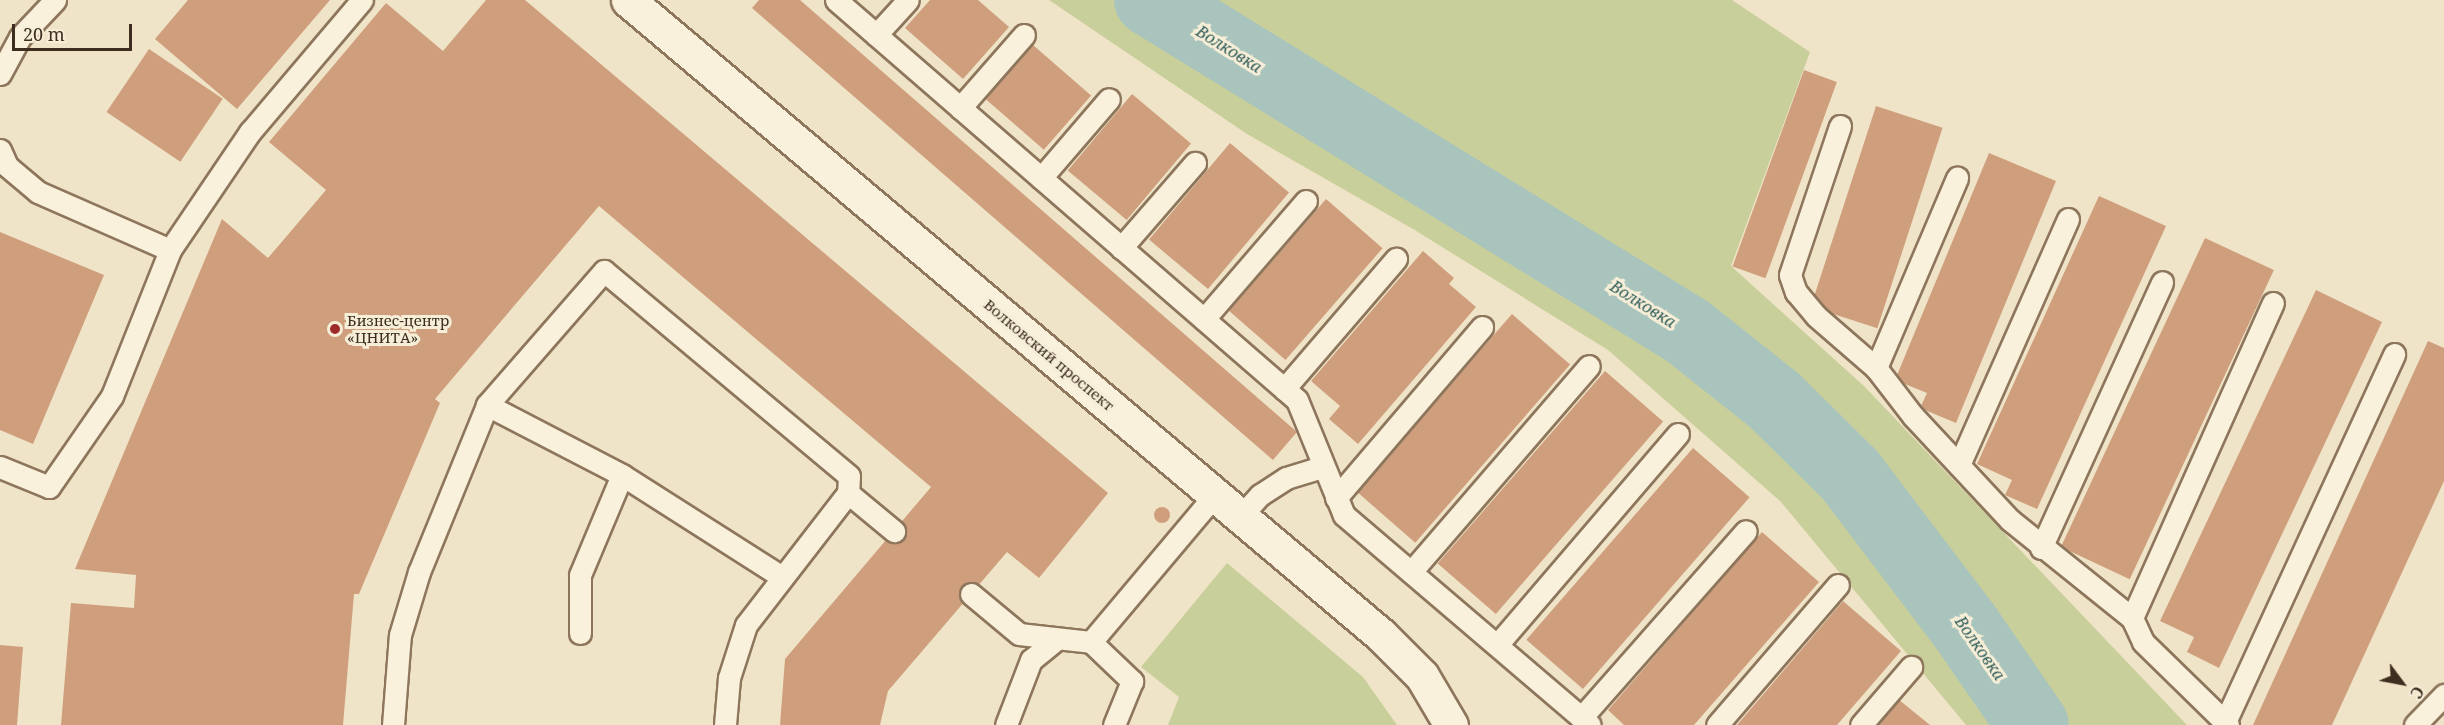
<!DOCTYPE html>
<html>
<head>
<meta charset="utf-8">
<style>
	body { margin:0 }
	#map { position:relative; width:2444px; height:725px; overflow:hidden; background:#f0e4c8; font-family:"Noto Serif",serif }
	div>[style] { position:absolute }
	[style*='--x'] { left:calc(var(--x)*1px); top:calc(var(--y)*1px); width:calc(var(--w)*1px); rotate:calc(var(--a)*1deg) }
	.green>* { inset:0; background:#c9cf9b }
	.river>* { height:72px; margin:-36px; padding:0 36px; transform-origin:36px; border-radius:36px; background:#a9c4bc }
	.building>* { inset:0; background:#cf9f7d; transform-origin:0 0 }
	.round { border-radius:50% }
	.roads { filter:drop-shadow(2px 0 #8d765c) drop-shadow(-2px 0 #8d765c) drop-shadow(0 2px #8d765c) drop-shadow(0 -2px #8d765c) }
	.lane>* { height:21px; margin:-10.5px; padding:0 10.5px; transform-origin:10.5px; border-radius:10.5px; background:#faf1dc }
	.secondary>* { height:33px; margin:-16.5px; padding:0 16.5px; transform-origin:16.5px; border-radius:16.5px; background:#faf1dc }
	.dots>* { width:16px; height:16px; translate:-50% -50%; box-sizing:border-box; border:3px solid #f7eed8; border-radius:50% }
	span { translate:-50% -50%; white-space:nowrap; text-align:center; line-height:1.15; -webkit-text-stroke:6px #f7eed8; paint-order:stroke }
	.poi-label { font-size:15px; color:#3d2e20 }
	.left { translate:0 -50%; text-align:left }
	.street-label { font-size:15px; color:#3d2e20 }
	.water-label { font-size:16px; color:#2f5d5a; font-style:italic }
	.north { position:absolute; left:2372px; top:653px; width:60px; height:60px; -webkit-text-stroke:4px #f7eed8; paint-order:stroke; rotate:122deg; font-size:16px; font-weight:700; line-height:24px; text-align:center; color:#3d2e20 }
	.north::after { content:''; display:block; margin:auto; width:21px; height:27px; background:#3d2e20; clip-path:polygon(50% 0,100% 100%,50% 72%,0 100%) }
	.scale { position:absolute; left:12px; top:24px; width:120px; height:27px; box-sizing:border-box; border:3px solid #3d2e20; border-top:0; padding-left:8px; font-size:18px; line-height:21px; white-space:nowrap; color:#3d2e20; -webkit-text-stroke:4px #f7eed8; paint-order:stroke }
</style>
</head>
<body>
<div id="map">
	<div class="green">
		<div style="clip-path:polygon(1049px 0,1732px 0,1810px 52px,1731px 266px,1864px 386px,2187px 725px,1966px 725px,1781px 502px,1608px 350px,1413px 229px,1247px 134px)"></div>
		<div style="clip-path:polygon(1227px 563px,1363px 677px,1397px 725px,1168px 725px,1179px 697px,1141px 667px)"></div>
	</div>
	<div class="river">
		<div style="--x:1150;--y:0;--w:631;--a:31.65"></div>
		<div style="--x:1687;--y:331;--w:111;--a:38.4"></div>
		<div style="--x:1774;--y:400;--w:107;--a:44.6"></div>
		<div style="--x:1850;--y:475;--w:188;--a:52.8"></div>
		<div style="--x:1964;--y:625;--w:121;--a:55.4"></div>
	</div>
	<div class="building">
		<div style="clip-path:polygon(188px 0,330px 0,237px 109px,155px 39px)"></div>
		<div style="clip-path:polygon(486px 0,525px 0,1108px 493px,1039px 578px,1007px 552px,888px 691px,880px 725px,780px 725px,785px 659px,931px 487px,599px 206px,435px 399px,440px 403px,359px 594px,354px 594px,343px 725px,61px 725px,71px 603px,134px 608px,136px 575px,75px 569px,222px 219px,268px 258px,326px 190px,269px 142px,386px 3px,443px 51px)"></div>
		<div style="clip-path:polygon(759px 0,800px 0,1297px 432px,1273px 460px,752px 8px)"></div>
		<div style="clip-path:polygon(930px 0,978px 0,1009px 27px,963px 79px,905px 28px)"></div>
		<div style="left:1033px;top:45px;width:77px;height:72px;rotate:41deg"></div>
		<div style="left:149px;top:49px;width:89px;height:76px;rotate:34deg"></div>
		<div style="left:1804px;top:70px;width:35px;height:209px;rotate:20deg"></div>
		<div style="left:1132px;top:94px;width:77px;height:100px;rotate:40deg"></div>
		<div style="left:1876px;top:106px;width:70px;height:211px;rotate:18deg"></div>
		<div style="left:1230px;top:143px;width:77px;height:126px;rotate:40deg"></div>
		<div style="clip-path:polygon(1989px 153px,2056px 181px,1956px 423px,1920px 408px,1927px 393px,1895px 380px)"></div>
		<div style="clip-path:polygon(2099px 196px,2166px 226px,2037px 509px,2005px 495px,2012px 480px,1977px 464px)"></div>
		<div style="left:1326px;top:199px;width:75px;height:148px;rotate:41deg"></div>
		<div style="clip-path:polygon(0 232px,104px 275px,33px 444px,0 430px)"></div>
		<div style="left:2205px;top:238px;width:76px;height:341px;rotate:25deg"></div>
		<div style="clip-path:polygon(1423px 251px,1454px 278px,1449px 284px,1476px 307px,1358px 444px,1329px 419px,1340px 406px,1311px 381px)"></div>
		<div style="clip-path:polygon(2316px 290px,2382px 322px,2219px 668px,2187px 652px,2194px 637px,2160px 621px)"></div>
		<div style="left:1512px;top:314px;width:77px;height:236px;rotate:41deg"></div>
		<div style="clip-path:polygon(2428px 341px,2444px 348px,2444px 481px,2332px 725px,2253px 725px)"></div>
		<div style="left:1605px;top:371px;width:77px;height:255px;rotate:41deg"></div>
		<div style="left:1693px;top:448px;width:75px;height:254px;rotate:41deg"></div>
		<div class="round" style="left:1154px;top:507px;width:16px;height:16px"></div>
		<div style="clip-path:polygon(1762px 532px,1819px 582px,1694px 725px,1624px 725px,1608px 710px)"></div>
		<div style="clip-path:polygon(1843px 601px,1901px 651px,1837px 725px,1737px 725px)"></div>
		<div style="clip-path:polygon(0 645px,23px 647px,17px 725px,0 725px)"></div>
		<div style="clip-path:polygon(1898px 699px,1930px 725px,1877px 725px)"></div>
	</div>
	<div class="roads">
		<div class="lane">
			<div style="--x:836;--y:0;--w:610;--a:40.95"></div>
			<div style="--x:1297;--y:400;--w:124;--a:67.8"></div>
			<div style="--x:1344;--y:515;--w:323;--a:40.5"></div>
			<div style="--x:876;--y:35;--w:47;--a:-47.6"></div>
			<div style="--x:0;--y:74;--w:42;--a:-61.6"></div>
			<div style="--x:20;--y:37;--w:51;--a:-46.6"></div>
			<div style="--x:960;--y:108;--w:97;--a:-48.8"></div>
			<div style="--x:1840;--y:126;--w:157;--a:108.6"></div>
			<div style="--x:1790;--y:275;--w:18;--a:71"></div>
			<div style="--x:1796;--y:292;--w:31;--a:50"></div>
			<div style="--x:1816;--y:316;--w:79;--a:40.9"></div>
			<div style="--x:1876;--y:368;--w:61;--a:52.4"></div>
			<div style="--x:1913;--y:416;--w:142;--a:47"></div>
			<div style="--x:2010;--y:520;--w:156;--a:38.8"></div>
			<div style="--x:2132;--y:618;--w:26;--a:65"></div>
			<div style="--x:2143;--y:642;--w:119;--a:44.3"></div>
			<div style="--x:0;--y:150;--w:17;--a:66"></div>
			<div style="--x:7;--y:166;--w:40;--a:40"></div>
			<div style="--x:38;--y:192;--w:144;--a:23.7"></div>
			<div style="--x:1041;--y:178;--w:104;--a:-49.3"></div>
			<div style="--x:1121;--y:248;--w:113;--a:-49"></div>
			<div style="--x:1204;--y:319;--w:156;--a:-49.2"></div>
			<div style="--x:1876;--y:368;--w:207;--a:-66.9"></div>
			<div style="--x:1284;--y:389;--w:172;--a:-49.3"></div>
			<div style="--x:487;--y:405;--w:152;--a:27.4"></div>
			<div style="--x:622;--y:475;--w:190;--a:32.5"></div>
			<div style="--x:1959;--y:465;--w:269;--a:-66.1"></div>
			<div style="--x:0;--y:467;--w:53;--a:22.2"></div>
			<div style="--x:49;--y:487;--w:111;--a:-55.3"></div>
			<div style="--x:112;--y:396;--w:157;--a:-68.3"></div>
			<div style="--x:170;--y:250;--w:143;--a:-55.9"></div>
			<div style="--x:250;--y:132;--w:173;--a:-49.7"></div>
			<div style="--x:848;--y:493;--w:60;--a:39.6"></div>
			<div style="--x:1336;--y:498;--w:225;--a:-49.5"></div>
			<div style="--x:1240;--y:517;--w:30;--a:-48"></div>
			<div style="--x:1260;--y:495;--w:31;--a:-33"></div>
			<div style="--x:1286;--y:478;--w:39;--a:-17"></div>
			<div style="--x:2041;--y:548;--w:292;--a:-65.5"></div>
			<div style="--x:1411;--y:572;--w:272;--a:-49.2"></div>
			<div style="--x:971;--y:594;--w:62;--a:39.8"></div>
			<div style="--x:1019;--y:634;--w:72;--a:6.3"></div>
			<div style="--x:1091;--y:642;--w:57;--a:43.6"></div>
			<div style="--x:1132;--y:681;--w:48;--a:112.2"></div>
			<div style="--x:2132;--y:618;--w:345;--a:-65.9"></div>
			<div style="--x:580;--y:633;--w:58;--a:-90"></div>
			<div style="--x:580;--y:575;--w:108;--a:-67.2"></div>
			<div style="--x:1091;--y:642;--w:192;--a:-49.9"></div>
			<div style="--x:1497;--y:645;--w:278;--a:-49.4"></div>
			<div style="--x:1581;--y:718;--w:249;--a:-48.6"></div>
			<div style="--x:2225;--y:722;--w:405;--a:-65.3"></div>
			<div style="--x:393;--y:725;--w:90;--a:-85.6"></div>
			<div style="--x:400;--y:635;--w:66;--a:-73.2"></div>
			<div style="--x:419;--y:572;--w:180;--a:-67.8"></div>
			<div style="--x:487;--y:405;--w:178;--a:-48.9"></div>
			<div style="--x:604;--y:271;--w:319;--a:39.9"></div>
			<div style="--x:849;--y:476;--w:17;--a:93"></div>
			<div style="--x:848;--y:493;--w:167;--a:127.7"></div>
			<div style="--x:746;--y:625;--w:56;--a:107.8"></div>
			<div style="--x:729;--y:678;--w:47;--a:94.9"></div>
			<div style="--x:1006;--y:725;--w:70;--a:-69"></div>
			<div style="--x:1031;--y:660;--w:32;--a:-39"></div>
			<div style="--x:1717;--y:725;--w:185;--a:-49.2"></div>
			<div style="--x:1861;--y:725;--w:77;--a:-49.2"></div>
			<div style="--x:2415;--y:725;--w:42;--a:-46"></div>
		</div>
		<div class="secondary">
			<div style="--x:628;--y:0;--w:985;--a:40.14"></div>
			<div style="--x:1381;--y:635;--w:58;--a:45"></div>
			<div style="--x:1422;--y:676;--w:57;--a:59.4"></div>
		</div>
	</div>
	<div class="dots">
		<div style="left:335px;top:329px;background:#9e2a2b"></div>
	</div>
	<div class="poi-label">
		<span class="left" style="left:347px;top:329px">Бизнес-центр<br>«ЦНИТА»</span>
	</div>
	<div class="street-label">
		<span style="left:1049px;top:355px;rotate:40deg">Волковский проспект</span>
	</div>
	<div class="water-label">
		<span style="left:1229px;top:49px;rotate:32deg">Волковка</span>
		<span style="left:1643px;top:304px;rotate:32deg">Волковка</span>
		<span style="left:1980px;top:648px;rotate:55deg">Волковка</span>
	</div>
	<div class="north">С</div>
	<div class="scale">20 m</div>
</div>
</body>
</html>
